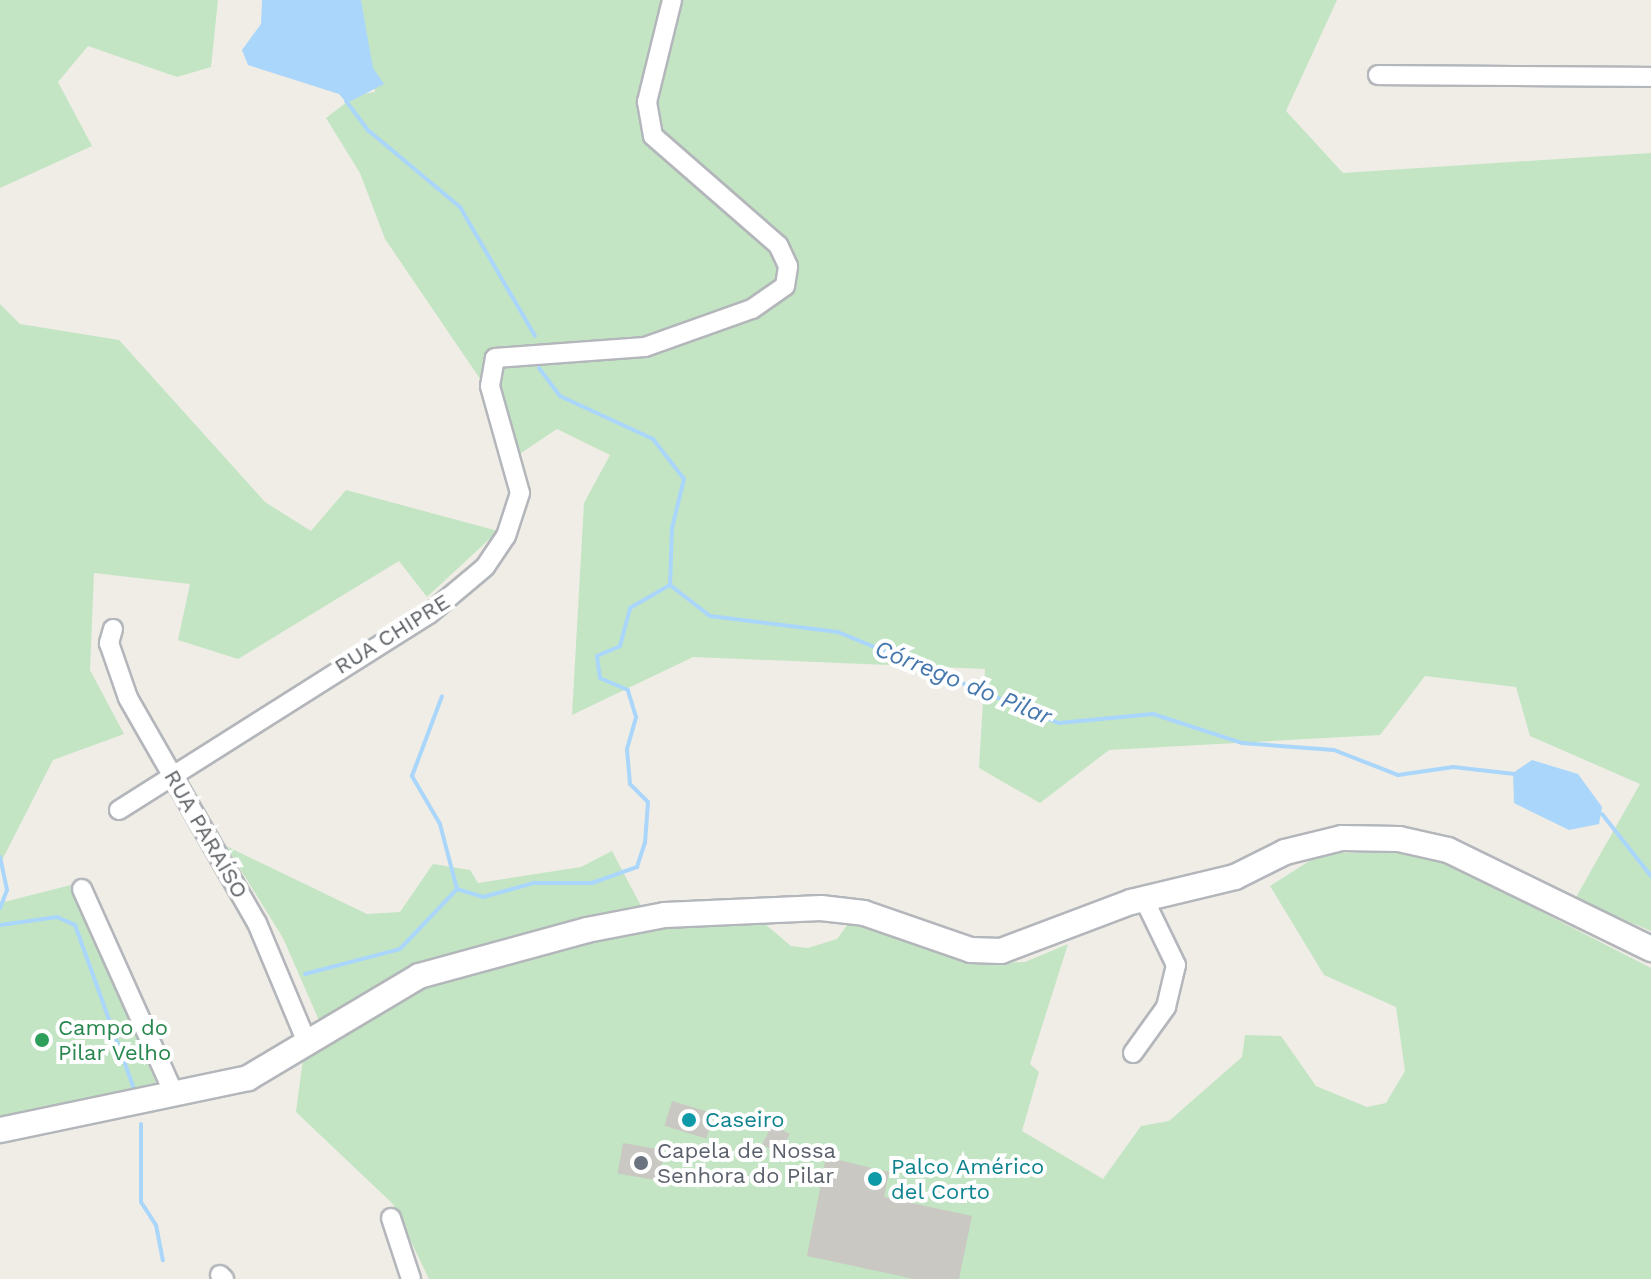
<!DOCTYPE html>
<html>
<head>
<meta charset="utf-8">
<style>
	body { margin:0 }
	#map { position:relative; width:1651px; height:1279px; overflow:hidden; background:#efede6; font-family:"Work Sans",sans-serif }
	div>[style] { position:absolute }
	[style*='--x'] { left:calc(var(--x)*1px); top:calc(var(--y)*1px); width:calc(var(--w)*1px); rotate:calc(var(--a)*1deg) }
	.green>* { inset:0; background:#c3e5c4 }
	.water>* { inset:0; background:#aad6fb }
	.stream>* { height:4px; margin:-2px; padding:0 2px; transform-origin:2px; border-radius:2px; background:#aad6fb }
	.building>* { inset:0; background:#cac8c2; transform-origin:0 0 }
	.roads { filter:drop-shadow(2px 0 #b3b6ba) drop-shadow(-2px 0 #b3b6ba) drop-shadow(0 2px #b3b6ba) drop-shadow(0 -2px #b3b6ba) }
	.street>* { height:18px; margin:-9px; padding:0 9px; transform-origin:9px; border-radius:9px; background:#fff }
	.secondary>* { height:24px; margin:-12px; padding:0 12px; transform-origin:12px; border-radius:12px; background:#fff }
	.dots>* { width:22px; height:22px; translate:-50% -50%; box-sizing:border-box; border:4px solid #fff; border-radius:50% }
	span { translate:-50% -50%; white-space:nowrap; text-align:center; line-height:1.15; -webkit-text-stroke:8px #fff; paint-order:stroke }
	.street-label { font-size:22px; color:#5d6165 }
	.leisure-label { font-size:22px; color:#27864d }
	.left { translate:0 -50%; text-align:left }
	.culture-label { font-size:22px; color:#0d838f }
	.worship-label { font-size:22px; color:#5b616d }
	.water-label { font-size:24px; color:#4677ad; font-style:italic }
</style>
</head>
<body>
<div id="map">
	<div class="green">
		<div style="clip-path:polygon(0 0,218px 0,211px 67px,177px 77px,88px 46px,58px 82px,92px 146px,0 188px)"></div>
		<div style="clip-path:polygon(361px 0,1337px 0,1286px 111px,1343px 173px,1651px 153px,1651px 931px,1575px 899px,1640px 784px,1530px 736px,1516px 687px,1425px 676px,1380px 735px,1109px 750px,1040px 803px,979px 768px,985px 669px,693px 657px,572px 715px,584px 503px,610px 455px,557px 429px,518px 455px,508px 420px,385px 239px,360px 173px,326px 118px,356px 95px,375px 92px)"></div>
		<div style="clip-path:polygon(0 304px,20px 324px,119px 340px,265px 502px,311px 531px,346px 490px,498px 531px,427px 597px,399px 561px,238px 659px,178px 640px,190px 584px,94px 573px,90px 670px,124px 734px,53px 760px,0 864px)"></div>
		<div style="clip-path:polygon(226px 846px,367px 914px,400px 912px,433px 864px,470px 870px,478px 883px,581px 867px,612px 851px,641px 906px,402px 971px,321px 1025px,283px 938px)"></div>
		<div style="clip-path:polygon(1322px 853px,1426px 853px,1651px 968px,1651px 1279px,429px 1279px,393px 1204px,296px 1112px,303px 1059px,422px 982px,665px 925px,758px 918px,791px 946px,808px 948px,837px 939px,851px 920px,983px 963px,1025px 962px,1068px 944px,1030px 1064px,1039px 1072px,1022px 1131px,1103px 1179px,1141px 1126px,1169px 1121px,1242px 1057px,1245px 1035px,1281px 1036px,1316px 1086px,1367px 1107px,1386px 1103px,1405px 1071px,1396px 1007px,1324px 975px,1270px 886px)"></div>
		<div style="clip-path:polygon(71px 885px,157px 1085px,0 1120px,0 903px)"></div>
	</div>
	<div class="water">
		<div style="clip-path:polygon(262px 0,361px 0,373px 68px,384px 84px,347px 103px,339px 94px,248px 65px,242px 50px,261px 24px)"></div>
		<div style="clip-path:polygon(1532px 760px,1578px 774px,1602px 807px,1599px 824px,1569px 830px,1514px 803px,1513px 773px)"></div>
	</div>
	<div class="stream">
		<div style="--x:346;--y:101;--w:38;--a:53"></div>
		<div style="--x:369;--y:131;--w:119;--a:39.9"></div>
		<div style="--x:460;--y:207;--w:149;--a:59.8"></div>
		<div style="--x:670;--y:585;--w:51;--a:37.8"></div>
		<div style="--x:710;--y:616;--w:129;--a:7.1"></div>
		<div style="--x:838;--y:632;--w:239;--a:22.4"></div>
		<div style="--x:1059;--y:723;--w:94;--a:-5.5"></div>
		<div style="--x:1153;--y:714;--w:94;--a:18"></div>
		<div style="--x:1242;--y:743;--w:92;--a:4.4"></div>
		<div style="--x:1334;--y:750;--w:69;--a:21.3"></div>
		<div style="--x:1398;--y:775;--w:56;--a:-8.3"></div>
		<div style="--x:1453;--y:767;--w:62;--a:6.4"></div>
		<div style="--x:1602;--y:814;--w:79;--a:51.7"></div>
		<div style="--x:0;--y:857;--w:34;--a:78"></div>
		<div style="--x:7;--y:890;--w:19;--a:111"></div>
		<div style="--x:457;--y:889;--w:27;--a:17"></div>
		<div style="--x:483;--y:897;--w:53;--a:-15.4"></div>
		<div style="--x:534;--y:883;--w:58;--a:0"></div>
		<div style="--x:592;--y:883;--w:48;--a:-19.6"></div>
		<div style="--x:637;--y:867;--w:25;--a:-72"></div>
		<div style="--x:645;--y:843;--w:41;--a:-85.8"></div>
		<div style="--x:648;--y:802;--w:25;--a:-135"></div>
		<div style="--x:630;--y:784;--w:35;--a:-95"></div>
		<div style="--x:627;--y:749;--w:33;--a:-74"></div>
		<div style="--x:636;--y:717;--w:28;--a:-107"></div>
		<div style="--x:628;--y:690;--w:30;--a:-157"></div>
		<div style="--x:600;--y:678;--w:22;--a:-98"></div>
		<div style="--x:597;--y:656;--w:25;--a:-23"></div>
		<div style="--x:620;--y:646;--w:39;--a:-75"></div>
		<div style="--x:630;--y:608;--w:46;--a:-29.9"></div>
		<div style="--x:670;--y:585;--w:57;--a:-88"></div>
		<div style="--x:672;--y:528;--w:50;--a:-76.2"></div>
		<div style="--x:684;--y:479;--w:51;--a:-127.8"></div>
		<div style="--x:653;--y:439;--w:102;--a:-155.2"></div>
		<div style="--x:560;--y:396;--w:35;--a:-127"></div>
		<div style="--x:0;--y:925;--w:58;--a:-8"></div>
		<div style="--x:57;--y:917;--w:20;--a:24"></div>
		<div style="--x:75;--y:925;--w:177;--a:70.2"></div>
		<div style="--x:305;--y:974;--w:98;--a:-14.7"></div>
		<div style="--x:400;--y:949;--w:83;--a:-46.5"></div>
		<div style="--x:457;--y:889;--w:67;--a:-104.7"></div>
		<div style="--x:440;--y:824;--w:56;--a:-120.3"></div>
		<div style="--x:412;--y:776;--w:85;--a:-69.4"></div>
		<div style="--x:141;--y:1124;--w:78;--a:90"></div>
		<div style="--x:141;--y:1202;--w:27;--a:57"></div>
		<div style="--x:156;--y:1225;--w:36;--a:79"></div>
	</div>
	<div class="building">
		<div style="left:672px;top:1101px;width:44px;height:26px;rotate:17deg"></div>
		<div style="left:772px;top:1125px;width:20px;height:22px;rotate:27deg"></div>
		<div style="left:623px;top:1143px;width:42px;height:31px;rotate:10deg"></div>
		<div style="clip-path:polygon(826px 1157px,889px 1172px,884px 1197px,972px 1216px,959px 1279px,914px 1279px,807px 1256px)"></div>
	</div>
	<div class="roads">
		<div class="street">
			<div style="--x:1378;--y:75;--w:273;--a:0.4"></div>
			<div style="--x:113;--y:629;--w:15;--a:106"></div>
			<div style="--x:109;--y:643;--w:58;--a:70.9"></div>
			<div style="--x:128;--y:698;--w:259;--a:60.2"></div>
			<div style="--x:257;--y:923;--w:127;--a:67.3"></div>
			<div style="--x:119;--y:810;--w:367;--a:-32.3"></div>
			<div style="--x:429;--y:614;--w:73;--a:-40"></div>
			<div style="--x:485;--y:567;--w:37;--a:-56"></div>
			<div style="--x:506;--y:536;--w:45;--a:-72"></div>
			<div style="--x:520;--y:493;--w:111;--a:-105.7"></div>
			<div style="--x:490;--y:386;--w:28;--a:-80"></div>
			<div style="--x:495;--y:358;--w:150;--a:-4.2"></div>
			<div style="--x:645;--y:347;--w:114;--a:-19.6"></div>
			<div style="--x:752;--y:309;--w:40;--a:-34.9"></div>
			<div style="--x:785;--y:286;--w:20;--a:-81"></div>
			<div style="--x:788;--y:266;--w:23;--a:-115"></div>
			<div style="--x:778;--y:245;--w:166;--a:-138.9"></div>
			<div style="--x:653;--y:136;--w:35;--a:-100"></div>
			<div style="--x:647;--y:102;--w:105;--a:-76.2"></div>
			<div style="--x:82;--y:889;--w:225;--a:65.8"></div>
			<div style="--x:1133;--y:1053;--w:57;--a:-54.3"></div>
			<div style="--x:1166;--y:1007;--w:43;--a:-76.6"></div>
			<div style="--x:1176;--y:965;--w:73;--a:-115.9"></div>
			<div style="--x:391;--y:1218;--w:64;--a:71.8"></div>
			<div style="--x:220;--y:1275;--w:6;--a:45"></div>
		</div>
		<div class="secondary">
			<div style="--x:0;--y:1130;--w:253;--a:-11.8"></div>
			<div style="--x:248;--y:1078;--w:199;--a:-30.8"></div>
			<div style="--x:419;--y:976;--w:174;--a:-15.3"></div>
			<div style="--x:587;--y:930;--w:79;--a:-10.9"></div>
			<div style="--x:665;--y:915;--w:156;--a:-2.6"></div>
			<div style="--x:821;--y:908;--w:43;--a:6.6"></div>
			<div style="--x:864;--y:913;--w:113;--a:19.1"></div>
			<div style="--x:971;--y:950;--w:30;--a:2"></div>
			<div style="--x:1001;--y:951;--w:139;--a:-20.7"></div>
			<div style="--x:1131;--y:902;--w:107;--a:-13.5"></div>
			<div style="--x:1235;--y:877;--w:56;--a:-26.6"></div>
			<div style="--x:1285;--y:852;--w:59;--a:-13.8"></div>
			<div style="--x:1342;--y:838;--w:57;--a:1"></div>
			<div style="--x:1399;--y:839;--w:50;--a:12.7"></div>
			<div style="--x:1448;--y:850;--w:226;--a:26"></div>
		</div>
	</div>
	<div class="dots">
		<div style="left:42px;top:1040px;background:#2e9e5b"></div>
		<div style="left:689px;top:1120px;background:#0f9aa8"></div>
		<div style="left:641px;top:1163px;background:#6b7280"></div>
		<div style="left:875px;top:1179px;background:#0f9aa8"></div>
	</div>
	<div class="street-label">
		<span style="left:392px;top:634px;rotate:-32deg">RUA CHIPRE</span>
		<span style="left:206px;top:834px;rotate:60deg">RUA PARAÍSO</span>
	</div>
	<div class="leisure-label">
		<span class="left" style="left:58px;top:1040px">Campo do<br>Pilar Velho</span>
	</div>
	<div class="culture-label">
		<span class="left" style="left:705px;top:1120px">Caseiro</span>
		<span class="left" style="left:891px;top:1179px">Palco Américo<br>del Corto</span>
	</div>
	<div class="worship-label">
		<span class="left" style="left:657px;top:1163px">Capela de Nossa<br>Senhora do Pilar</span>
	</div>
	<div class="water-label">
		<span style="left:963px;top:683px;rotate:22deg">Córrego do Pilar</span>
	</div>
</div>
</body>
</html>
